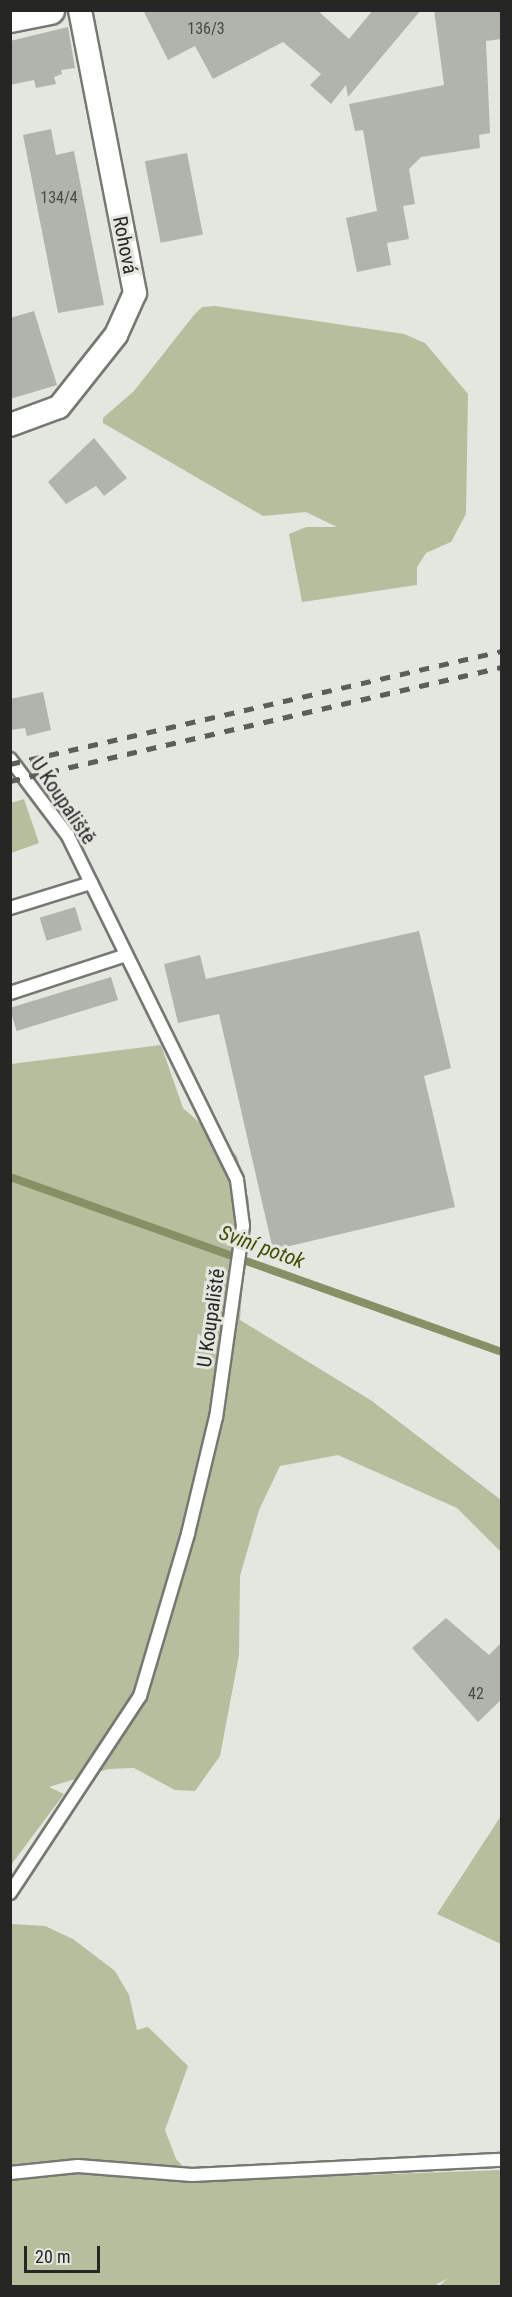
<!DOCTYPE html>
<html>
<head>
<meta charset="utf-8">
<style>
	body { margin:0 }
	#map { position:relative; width:512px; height:2297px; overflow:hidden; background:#e4e6e0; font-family:"Roboto Condensed",sans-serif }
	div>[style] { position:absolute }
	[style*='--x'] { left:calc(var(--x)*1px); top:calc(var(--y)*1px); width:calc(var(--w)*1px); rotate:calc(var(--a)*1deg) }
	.green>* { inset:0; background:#b6be9e }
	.stream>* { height:8px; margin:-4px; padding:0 4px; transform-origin:4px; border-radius:4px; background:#869064 }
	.building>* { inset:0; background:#b1b3ad; transform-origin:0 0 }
	.roads { filter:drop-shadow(2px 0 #767872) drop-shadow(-2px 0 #767872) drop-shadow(0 2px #767872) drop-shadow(0 -2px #767872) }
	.service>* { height:12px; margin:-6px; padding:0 6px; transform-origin:6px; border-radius:6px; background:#fff }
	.minor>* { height:22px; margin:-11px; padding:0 11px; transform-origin:11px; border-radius:11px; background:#fff }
	.tertiary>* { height:28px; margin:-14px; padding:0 14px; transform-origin:14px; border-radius:14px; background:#fff }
	.rail>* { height:4.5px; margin-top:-2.25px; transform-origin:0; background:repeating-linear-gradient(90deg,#5d5d5a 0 10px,transparent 0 20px) }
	span { translate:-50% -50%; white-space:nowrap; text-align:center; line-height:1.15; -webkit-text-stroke:6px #e4e6e0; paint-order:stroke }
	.number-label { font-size:16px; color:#494946 }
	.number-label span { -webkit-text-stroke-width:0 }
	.street-label { font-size:20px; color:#262624 }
	.water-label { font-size:21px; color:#424e01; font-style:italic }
	.frame { position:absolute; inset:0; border:12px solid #262624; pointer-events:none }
	.scale { position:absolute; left:24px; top:2246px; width:76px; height:27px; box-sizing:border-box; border:3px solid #262624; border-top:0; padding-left:8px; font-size:18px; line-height:21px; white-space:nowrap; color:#262624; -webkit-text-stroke:4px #e4e6e0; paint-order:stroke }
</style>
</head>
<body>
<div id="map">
	<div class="green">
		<div style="clip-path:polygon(215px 306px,404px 334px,425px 343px,468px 394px,466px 514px,451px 542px,426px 553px,417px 567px,417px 585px,302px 602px,289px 534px,306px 527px,337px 527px,306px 512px,263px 516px,103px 423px,103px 418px,134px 391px,194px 315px,202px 307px)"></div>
		<div style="clip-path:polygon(24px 799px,39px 843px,11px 853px,11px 803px)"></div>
		<div style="clip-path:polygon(161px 1045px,183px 1108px,237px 1156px,249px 1201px,240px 1320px,372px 1401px,501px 1500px,501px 1552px,457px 1508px,338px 1455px,280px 1466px,259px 1510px,240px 1576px,239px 1655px,220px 1756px,195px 1791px,175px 1790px,134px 1768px,108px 1769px,49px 1787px,64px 1794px,11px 1865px,11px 1064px)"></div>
		<div style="clip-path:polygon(501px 1816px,501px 1944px,437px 1914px)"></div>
		<div style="clip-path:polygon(11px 1924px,45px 1926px,73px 1939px,115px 1971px,129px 1995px,137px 2030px,148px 2027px,188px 2066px,165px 2130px,176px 2159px,197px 2181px,501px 2170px,501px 2286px,439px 2286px,448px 2278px,434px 2286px,11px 2286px)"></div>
	</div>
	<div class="stream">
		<div style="--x:10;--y:1177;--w:522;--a:19.58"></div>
	</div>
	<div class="building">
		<div style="clip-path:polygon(143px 10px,317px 10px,349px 39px,373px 10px,421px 10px,348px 97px,346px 85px,331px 104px,310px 85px,321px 74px,283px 42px,213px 79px,195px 46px,168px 60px)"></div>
		<div style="clip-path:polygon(434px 10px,501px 10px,501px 39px,486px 41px,490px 133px,479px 135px,480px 148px,421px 157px,409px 169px,415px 204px,403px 206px,409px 239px,387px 243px,391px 265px,357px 272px,346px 218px,377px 211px,363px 130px,355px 131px,349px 104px,444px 85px)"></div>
		<div style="clip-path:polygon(68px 27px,75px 68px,61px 70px,62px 74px,54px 77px,56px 84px,36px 88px,34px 80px,10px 85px,10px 41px)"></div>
		<div style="clip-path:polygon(51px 129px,56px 155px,74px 151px,104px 305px,58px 313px,23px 135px)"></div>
		<div style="left:187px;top:153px;width:83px;height:43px;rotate:79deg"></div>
		<div style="clip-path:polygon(34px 311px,57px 385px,10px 399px,10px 318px)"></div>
		<div style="clip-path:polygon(94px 438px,127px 478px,104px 496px,96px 486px,66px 504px,48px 482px)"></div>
		<div style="clip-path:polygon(43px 692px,51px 730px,27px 736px,25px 728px,10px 730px,10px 699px)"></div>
		<div style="left:75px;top:907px;width:24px;height:37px;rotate:73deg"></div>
		<div style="clip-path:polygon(419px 931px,451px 1068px,424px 1076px,455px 1207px,273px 1250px,219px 1014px,178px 1023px,164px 964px,200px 955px,206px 979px)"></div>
		<div style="left:111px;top:977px;width:24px;height:106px;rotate:73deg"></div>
		<div style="clip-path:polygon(446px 1618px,489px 1655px,501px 1643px,501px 1700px,478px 1722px,412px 1648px)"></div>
	</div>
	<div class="roads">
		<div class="service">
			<div style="--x:10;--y:759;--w:96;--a:53"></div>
			<div style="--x:68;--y:836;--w:383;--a:63.8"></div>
			<div style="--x:237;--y:1180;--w:46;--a:82.6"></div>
			<div style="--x:243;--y:1226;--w:193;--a:98"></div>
			<div style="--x:216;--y:1417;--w:120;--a:103.5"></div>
			<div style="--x:188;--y:1534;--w:169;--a:106.5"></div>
			<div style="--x:140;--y:1696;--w:236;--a:123.4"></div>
			<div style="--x:10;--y:908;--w:85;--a:-17.2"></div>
			<div style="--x:10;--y:993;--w:122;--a:-18.1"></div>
			<div style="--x:10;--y:2173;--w:68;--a:-5.9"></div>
			<div style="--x:78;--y:2166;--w:114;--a:4.5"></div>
			<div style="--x:192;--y:2175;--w:310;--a:-2.8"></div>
		</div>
		<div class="minor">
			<div style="--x:10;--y:425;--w:52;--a:-20.2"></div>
			<div style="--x:59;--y:407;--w:92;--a:-51.6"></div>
			<div style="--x:116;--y:335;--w:46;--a:-65.7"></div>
			<div style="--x:135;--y:293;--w:288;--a:-101"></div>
		</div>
		<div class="tertiary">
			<div style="--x:10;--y:18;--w:41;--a:-11.3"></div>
		</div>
	</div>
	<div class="rail">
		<div style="--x:10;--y:764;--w:505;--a:-12.94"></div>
		<div style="--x:10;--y:781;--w:505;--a:-13.05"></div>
	</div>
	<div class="number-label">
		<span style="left:206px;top:29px">136/3</span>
		<span style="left:59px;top:198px">134/4</span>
		<span style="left:476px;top:1694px">42</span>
	</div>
	<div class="street-label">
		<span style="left:125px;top:245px;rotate:79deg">Rohová</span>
		<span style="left:63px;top:801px;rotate:56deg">U Koupaliště</span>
		<span style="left:211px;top:1318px;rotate:-82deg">U Koupaliště</span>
	</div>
	<div class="water-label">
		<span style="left:262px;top:1247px;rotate:20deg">Sviní potok</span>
	</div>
	<div class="frame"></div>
	<div class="scale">20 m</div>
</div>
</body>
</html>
